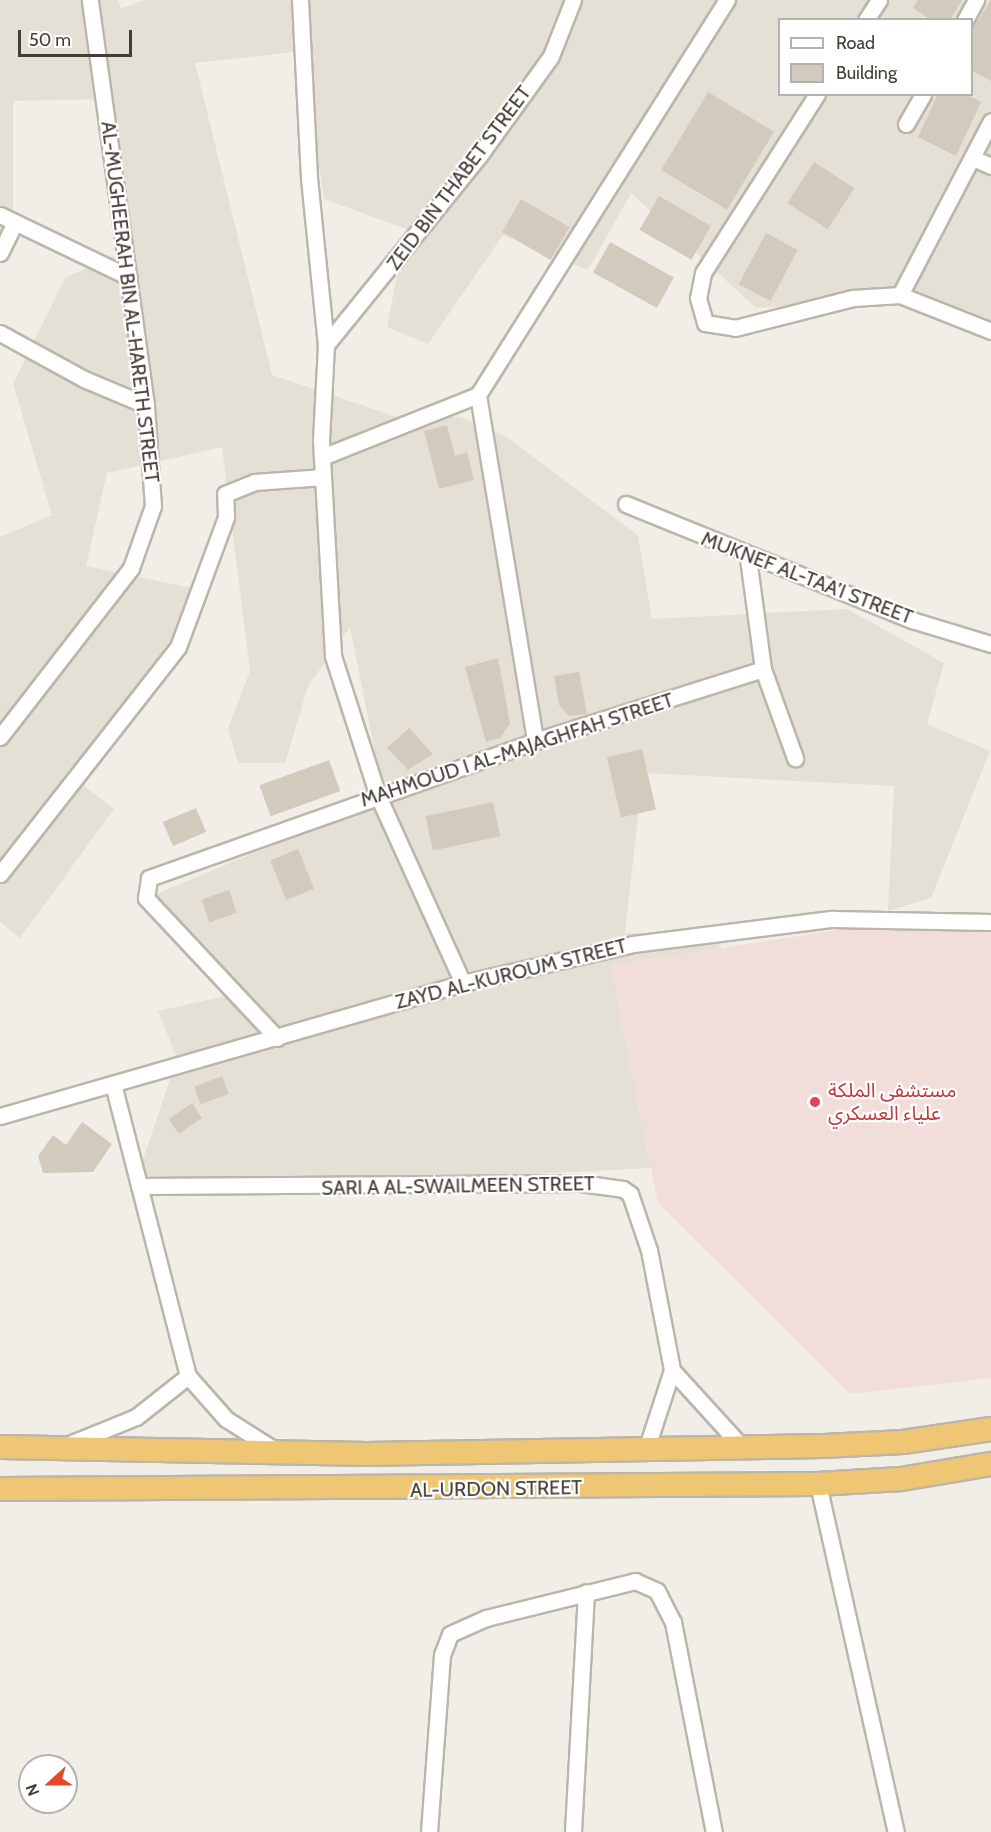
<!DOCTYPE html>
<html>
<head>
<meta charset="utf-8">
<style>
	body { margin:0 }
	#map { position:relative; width:991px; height:1832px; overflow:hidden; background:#f1eee7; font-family:Cabin,"Noto Sans Arabic",sans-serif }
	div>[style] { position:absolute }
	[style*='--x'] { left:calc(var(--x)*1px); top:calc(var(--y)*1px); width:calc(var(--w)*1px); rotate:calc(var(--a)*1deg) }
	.residential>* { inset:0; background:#e5e0d5 }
	.medical>* { inset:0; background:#f1dedb }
	.building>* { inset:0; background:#d2cabd; transform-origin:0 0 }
	.roads { filter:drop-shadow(2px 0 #bcb6aa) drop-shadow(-2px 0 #bcb6aa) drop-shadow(0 2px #bcb6aa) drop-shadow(0 -2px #bcb6aa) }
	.minor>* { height:15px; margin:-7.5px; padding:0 7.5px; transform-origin:7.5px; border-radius:7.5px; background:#fff }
	.highway>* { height:22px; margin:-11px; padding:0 11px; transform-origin:11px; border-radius:11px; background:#efc674 }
	.dots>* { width:16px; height:16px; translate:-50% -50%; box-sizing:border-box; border:3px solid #fff; border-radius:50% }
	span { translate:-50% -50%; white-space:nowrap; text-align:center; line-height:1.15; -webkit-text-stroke:4.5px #fff; paint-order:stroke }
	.street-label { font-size:20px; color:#443e36 }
	.health-label { font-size:20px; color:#be3a42 }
	.left { translate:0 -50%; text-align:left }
	.legend { position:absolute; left:778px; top:18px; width:195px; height:78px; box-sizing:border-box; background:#fff; border:2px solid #b4b2af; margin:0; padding:8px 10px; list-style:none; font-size:18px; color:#443e36 }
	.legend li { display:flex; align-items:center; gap:12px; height:30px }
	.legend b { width:30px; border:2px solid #b4b2af }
	.north { position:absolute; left:18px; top:1754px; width:60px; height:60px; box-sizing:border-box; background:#fff; border:2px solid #b4b2af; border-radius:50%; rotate:249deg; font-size:16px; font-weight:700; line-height:24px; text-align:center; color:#443e36 }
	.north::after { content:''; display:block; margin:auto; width:21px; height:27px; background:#e4482b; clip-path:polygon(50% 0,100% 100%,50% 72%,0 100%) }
	.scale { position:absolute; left:18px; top:30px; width:114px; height:27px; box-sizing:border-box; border:3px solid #443e36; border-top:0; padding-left:8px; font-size:18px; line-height:21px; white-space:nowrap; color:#443e36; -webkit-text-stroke:4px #fff; paint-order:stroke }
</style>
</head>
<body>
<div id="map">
	<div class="residential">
		<div style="clip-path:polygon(evenodd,0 0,118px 0,121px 9px,144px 0,991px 0,991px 339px,894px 299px,756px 308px,631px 193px,588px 270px,503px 235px,428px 344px,387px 327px,406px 229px,324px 199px,302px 51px,195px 63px,272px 375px,400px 418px,460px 417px,507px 437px,638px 535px,652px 619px,847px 609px,944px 663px,927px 724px,990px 751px,931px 898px,888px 911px,894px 786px,643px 773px,625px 933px,719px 934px,727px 986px,618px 1001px,651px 1168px,272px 1187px,137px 1177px,177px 1058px,158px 1011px,234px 994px,152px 896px,384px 798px,350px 627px,308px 686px,285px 763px,238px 763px,228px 728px,250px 671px,222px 447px,107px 473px,86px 566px,206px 591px,202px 612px,72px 776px,114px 809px,20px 938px,0 922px,0 537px,52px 515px,13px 384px,65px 278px,122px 253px,103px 99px,13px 101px,13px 221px,0 244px,0 0,780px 20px,972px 20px,972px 94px,780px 94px,780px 20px)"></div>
	</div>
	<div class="medical">
		<div style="clip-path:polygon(922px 917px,991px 928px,991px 1378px,850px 1394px,658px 1203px,611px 965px)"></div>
	</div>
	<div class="building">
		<div style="clip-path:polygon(918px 0,962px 0,950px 20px,931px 20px,913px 8px)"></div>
		<div style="clip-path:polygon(991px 0,991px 81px,972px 71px,972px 29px)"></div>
		<div style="left:708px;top:92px;width:77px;height:91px;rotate:31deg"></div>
		<div style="clip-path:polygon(938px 94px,965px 94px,981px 102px,956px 156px,918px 137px)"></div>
		<div style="left:814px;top:162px;width:48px;height:49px;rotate:33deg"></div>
		<div style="left:659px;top:196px;width:60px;height:39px;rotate:30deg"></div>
		<div style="left:521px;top:199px;width:56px;height:38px;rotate:30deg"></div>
		<div style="left:766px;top:233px;width:36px;height:58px;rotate:28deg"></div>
		<div style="left:610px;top:242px;width:73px;height:35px;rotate:29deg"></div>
		<div style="clip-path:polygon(447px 425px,455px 456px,467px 452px,474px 480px,439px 489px,424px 431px)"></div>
		<div style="clip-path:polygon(498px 658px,510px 723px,500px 738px,486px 742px,465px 667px)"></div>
		<div style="clip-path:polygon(579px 672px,587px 714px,569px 716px,559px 705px,554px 676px)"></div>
		<div style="clip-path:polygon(409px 728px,433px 754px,408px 770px,387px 748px)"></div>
		<div style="left:642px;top:749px;width:62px;height:36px;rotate:77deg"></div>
		<div style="left:329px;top:760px;width:33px;height:74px;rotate:70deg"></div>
		<div style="left:493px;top:802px;width:35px;height:69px;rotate:78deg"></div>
		<div style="left:196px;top:808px;width:26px;height:36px;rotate:67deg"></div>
		<div style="left:298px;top:849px;width:43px;height:30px;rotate:68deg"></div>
		<div style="left:229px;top:890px;width:24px;height:29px;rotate:71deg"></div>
		<div style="left:222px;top:1076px;width:19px;height:30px;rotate:69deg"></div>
		<div style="left:192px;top:1103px;width:18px;height:28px;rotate:56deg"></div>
		<div style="clip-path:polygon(82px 1122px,112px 1144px,93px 1172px,43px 1173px,38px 1156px,53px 1135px,66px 1145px)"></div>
	</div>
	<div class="roads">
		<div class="minor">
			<div style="--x:300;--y:0;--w:178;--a:87.1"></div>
			<div style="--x:309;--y:178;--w:168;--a:84.2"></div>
			<div style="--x:326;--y:345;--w:95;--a:93"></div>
			<div style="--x:321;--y:440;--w:216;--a:86.8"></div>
			<div style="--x:333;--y:656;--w:147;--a:72.2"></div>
			<div style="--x:378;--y:796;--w:205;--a:65.6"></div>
			<div style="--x:866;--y:20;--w:24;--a:-57"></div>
			<div style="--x:965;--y:20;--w:23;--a:-61"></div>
			<div style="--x:817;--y:94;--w:212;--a:122.5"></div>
			<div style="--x:703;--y:273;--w:25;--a:101"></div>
			<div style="--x:698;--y:298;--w:26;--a:74"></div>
			<div style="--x:705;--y:323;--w:30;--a:9"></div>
			<div style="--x:735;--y:328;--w:122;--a:-14.3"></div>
			<div style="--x:853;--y:298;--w:47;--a:-3.7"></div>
			<div style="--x:900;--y:295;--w:98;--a:21.6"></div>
			<div style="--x:906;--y:124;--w:34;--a:-60"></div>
			<div style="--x:973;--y:158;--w:20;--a:24"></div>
			<div style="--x:0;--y:215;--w:143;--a:25.7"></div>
			<div style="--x:0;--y:253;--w:34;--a:-64"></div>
			<div style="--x:900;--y:295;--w:196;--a:-62.4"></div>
			<div style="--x:0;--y:333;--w:96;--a:28.7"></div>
			<div style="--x:84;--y:379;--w:67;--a:22.8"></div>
			<div style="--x:326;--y:345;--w:243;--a:-51"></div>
			<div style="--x:479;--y:156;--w:123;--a:-54.2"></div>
			<div style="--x:551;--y:56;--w:60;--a:-68.6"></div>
			<div style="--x:478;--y:395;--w:351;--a:80.6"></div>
			<div style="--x:322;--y:457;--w:168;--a:-21.7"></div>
			<div style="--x:478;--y:395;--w:467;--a:-57.8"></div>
			<div style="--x:626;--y:504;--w:309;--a:22.1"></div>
			<div style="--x:912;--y:620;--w:83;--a:16.9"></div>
			<div style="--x:763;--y:669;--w:95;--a:70.2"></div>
			<div style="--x:0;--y:737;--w:214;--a:-52.2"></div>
			<div style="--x:131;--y:568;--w:66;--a:-70.5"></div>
			<div style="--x:153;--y:506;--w:101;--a:-94"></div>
			<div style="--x:146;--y:405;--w:409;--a:-97.9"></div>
			<div style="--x:0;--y:874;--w:288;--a:-51.9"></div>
			<div style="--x:178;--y:647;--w:139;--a:-69.7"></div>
			<div style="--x:226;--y:517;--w:23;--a:-92"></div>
			<div style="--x:225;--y:494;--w:32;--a:-22"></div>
			<div style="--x:255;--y:482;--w:68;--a:-4.2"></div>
			<div style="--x:277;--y:1038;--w:192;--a:-133.1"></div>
			<div style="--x:146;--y:898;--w:20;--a:-81"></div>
			<div style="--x:149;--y:878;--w:410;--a:-19.5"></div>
			<div style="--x:535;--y:741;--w:239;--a:-17.5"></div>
			<div style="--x:763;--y:669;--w:112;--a:-97.7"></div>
			<div style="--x:113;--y:1084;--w:301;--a:75.6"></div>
			<div style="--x:188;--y:1376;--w:57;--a:48.5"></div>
			<div style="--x:226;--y:1419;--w:58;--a:32.3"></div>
			<div style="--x:0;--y:1116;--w:482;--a:-16"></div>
			<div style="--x:463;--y:983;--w:174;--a:-12.9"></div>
			<div style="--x:633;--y:944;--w:201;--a:-7.2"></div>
			<div style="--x:832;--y:919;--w:159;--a:1.1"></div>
			<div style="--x:139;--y:1186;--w:441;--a:-0.4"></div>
			<div style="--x:580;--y:1183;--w:43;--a:7.9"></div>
			<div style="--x:623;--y:1189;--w:9;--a:36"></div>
			<div style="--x:630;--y:1194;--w:59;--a:71.3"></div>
			<div style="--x:649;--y:1250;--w:122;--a:79.1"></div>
			<div style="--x:672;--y:1370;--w:81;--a:108"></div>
			<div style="--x:672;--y:1370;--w:104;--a:47.7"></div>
			<div style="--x:67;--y:1445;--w:74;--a:-22.1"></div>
			<div style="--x:136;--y:1417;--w:66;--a:-38.3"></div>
			<div style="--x:818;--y:1484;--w:357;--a:77.4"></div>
			<div style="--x:429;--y:1832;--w:177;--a:-85.8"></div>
			<div style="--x:442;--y:1655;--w:22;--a:-69"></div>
			<div style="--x:450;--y:1634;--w:39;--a:-24"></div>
			<div style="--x:486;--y:1618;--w:154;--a:-13.9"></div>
			<div style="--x:635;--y:1581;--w:24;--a:24"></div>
			<div style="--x:657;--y:1591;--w:35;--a:63"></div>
			<div style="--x:673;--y:1622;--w:214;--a:79"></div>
			<div style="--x:573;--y:1832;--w:240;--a:-86.9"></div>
		</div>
		<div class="highway">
			<div style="--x:0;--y:1447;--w:367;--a:1.1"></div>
			<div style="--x:367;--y:1454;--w:457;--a:-1"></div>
			<div style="--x:824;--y:1446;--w:79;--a:-2.9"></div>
			<div style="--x:903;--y:1442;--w:89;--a:-8.4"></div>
			<div style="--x:0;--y:1489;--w:818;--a:-0.35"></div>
			<div style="--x:818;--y:1484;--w:83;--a:-3.4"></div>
			<div style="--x:901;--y:1479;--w:91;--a:-9.5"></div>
		</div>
	</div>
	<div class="dots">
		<div style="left:815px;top:1102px;background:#e0444e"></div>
	</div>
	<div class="street-label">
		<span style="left:459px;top:178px;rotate:-53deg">ZEID BIN THABET STREET</span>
		<span style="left:130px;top:302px;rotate:83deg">AL-MUGHEERAH BIN AL-HARETH STREET</span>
		<span style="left:807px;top:578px;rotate:21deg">MUKNEF AL-TAA’I STREET</span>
		<span style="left:517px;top:750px;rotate:-18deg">MAHMOUD I AL-MAJAGHFAH STREET</span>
		<span style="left:511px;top:974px;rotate:-14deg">ZAYD AL-KUROUM STREET</span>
		<span style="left:458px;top:1186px;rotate:-1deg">SARI A AL-SWAILMEEN STREET</span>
		<span style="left:496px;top:1489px;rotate:-1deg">AL-URDON STREET</span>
	</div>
	<div class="health-label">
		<span class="left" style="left:828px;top:1102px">مستشفى الملكة<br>علياء العسكري</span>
	</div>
	<ul class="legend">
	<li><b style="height:8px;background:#fff"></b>Road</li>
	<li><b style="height:16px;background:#d2cabd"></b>Building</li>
	</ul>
	<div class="north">N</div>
	<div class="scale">50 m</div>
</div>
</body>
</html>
